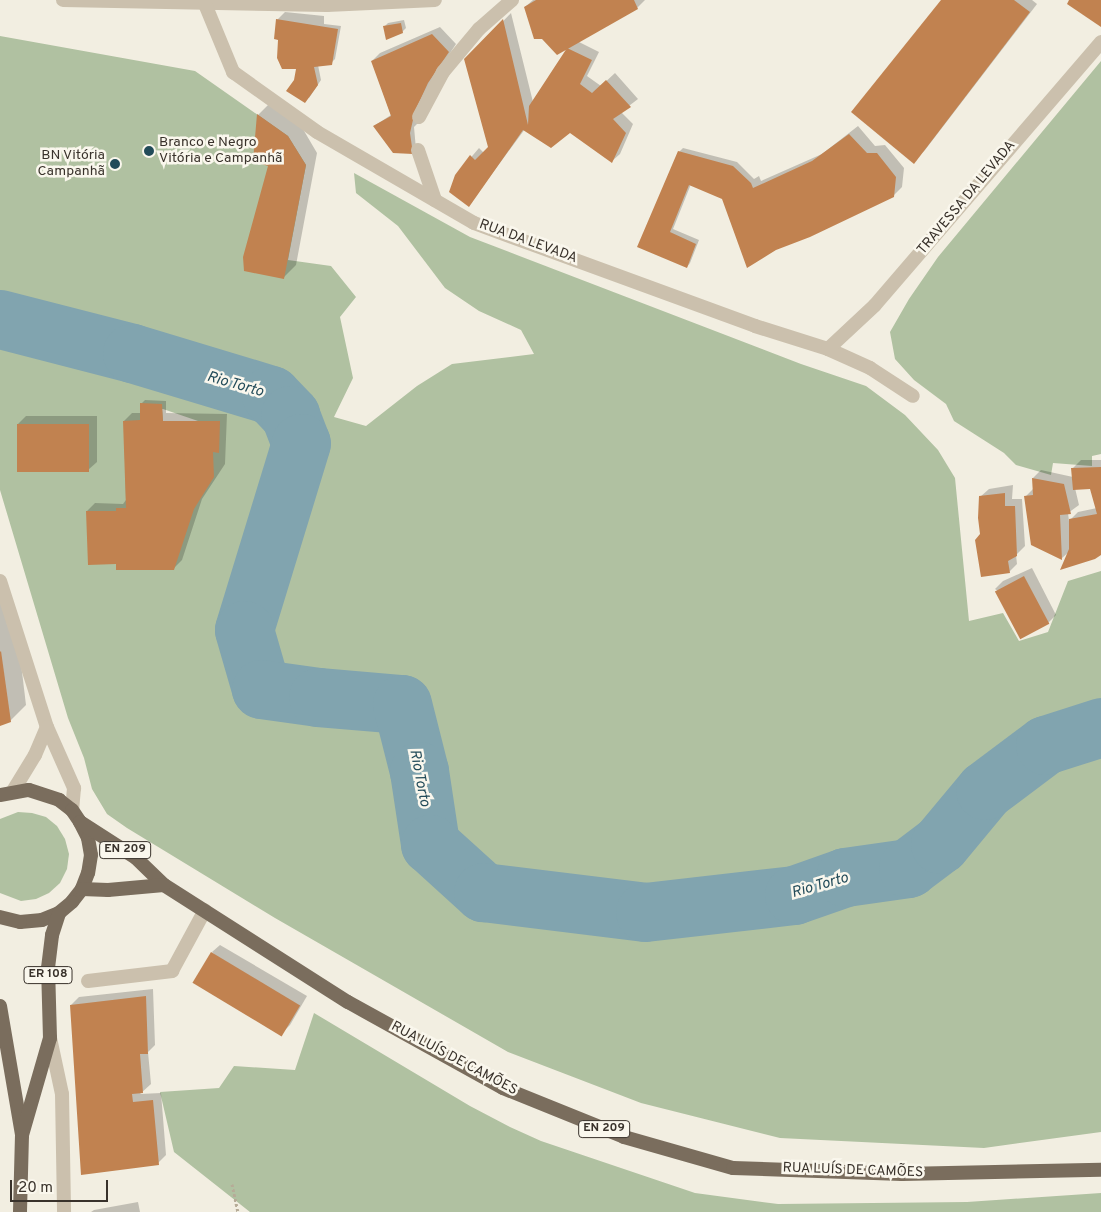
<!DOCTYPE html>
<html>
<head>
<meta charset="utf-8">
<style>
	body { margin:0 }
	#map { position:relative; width:1101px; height:1212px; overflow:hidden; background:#f2eee1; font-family:Overpass,sans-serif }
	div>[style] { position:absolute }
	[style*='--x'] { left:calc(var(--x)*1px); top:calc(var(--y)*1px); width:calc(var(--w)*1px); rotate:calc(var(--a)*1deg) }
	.green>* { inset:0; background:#b0c1a1 }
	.shadow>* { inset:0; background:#0003 }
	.river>* { height:59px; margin:-29.5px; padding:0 29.5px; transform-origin:29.5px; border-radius:29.5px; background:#81a4af }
	.building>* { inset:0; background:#c18250; transform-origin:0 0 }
	.path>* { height:3px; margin-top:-1.5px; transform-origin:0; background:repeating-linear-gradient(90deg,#b6ab97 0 2.5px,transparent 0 5px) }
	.service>* { height:14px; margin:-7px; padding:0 7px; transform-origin:7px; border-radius:7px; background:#cbc0ad }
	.minor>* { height:14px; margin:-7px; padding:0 7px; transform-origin:7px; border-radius:7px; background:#cbc0ad }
	.tertiary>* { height:14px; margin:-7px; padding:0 7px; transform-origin:7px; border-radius:7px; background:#cbc0ad }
	.primary>* { height:14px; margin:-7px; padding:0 7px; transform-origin:7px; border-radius:7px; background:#7a6d5d }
	.dots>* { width:14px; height:14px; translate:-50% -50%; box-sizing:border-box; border:2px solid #faf7ed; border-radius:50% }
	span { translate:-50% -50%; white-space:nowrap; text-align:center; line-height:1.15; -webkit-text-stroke:5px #faf7ed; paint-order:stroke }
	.shield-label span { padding:1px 4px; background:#faf7ed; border:1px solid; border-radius:4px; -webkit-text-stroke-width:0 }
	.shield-label { font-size:12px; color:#39322b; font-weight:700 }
	.poi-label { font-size:14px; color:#39322b }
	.left { translate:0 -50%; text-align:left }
	.right { translate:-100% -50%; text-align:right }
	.street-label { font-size:14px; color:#39322b }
	.water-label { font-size:15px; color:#224b59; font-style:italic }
	.scale { position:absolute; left:10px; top:1180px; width:98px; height:22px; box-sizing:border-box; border:2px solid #39322b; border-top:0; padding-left:6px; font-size:15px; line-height:18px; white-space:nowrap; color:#39322b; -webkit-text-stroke:4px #faf7ed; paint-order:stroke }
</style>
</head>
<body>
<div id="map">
	<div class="green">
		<div style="clip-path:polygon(evenodd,0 36px,195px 71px,288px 136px,306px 165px,288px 260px,331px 266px,356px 297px,340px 317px,353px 378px,334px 417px,366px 426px,417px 386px,452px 364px,534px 354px,521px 330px,479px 311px,445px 288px,398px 226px,356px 193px,354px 173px,470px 237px,801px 364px,866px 386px,905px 415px,938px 450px,955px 478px,969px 621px,1003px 613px,1019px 641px,1048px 632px,1068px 581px,1101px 571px,1101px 1132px,984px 1148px,780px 1138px,641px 1103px,508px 1052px,275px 918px,127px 828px,107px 814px,92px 789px,84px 758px,68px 718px,0 490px,0 36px,162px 409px,163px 409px,198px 421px,163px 421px,162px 409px)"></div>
		<div style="clip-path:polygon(1101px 61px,1101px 454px,1092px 456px,1092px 466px,1053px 463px,1051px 475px,1016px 465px,1004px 453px,954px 421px,946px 404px,914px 380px,895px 359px,890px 332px,909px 299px,938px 257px)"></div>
		<div style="clip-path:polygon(18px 812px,32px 813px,46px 817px,57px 826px,65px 839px,69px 854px,67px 869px,60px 883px,49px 893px,36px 899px,21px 901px,0 893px,0 819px)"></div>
		<div style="clip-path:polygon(314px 1013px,470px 1106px,510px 1127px,541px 1141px,695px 1193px,778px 1204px,967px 1202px,1101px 1193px,1101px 1212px,250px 1212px,174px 1152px,160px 1092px,219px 1088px,234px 1066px,295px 1070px)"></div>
	</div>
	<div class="shadow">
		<div style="clip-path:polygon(533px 0,645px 0,637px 8px,577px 41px,599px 52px,587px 76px,601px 86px,615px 73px,638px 99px,621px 112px,633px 124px,620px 154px,612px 161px,570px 131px,525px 129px,469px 205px,456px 175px,479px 148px,484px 153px,489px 147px,466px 60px,511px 13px,533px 102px,571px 43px,525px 7px)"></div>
		<div style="clip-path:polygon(943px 0,1032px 0,1037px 4px,925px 150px,913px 162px)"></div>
		<div style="clip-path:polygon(285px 12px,324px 16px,324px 24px,341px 26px,335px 59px,331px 63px,318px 65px,321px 80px,309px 98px,296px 81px,297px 68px,279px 39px,277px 20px)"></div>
		<div style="clip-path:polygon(404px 20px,406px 28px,402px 32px,384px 27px,388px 23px)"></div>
		<div style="clip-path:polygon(440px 27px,456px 44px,436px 74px,418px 123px,414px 127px,416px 149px,412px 153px,374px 126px,391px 115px,372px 61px,380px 53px)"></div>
		<div style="clip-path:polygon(270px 103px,300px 124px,317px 153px,296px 265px,284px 277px,270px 165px,254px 160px,258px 115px)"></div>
		<div style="clip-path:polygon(858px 126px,875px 146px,885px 145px,904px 168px,902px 187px,893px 196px,723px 198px,691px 184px,673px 229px,699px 240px,690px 263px,687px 267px,639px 247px,679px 152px,683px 148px,737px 162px,754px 179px,759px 176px,761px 181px,822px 154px)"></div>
		<div style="clip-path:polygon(145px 400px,166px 401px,166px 413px,227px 414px,225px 464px,202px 499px,182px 560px,173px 569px,117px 563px,87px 511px,95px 503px,123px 504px,126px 500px,124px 421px,132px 413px,141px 413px,141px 404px)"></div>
		<div style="clip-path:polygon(26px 416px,97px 416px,97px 462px,88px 470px,18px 424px)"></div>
		<div style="clip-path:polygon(evenodd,1081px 460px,1101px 460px,1101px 553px,1070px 551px,1062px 558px,1032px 544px,1026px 496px,1033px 489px,1033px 478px,1041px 470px,1073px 477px,1073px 468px,1081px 460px,1075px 488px,1091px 488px,1097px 508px,1078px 512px,1069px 521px,1068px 513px,1079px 505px,1075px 488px)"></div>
		<div style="clip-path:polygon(1013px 485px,1012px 499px,1022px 499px,1025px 546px,1016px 555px,1017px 564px,1009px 572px,981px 534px,980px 497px,989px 489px)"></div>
		<div style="clip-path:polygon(1032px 568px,1056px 615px,1048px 623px,995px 589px,1003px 581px)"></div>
		<div style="clip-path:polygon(0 577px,19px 647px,26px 705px,10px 721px,0 724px)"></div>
		<div style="clip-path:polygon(220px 945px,307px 996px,290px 1025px,282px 1033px,212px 952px)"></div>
		<div style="clip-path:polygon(153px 989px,155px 1045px,148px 1052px,151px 1084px,140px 1094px,161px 1093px,166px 1155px,158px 1163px,71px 1005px,79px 997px)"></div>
		<div style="clip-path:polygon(138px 1202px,140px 1212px,91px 1212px,94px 1210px)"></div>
	</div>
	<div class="river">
		<div style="--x:0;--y:319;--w:136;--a:14.4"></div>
		<div style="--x:132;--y:353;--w:145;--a:16.8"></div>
		<div style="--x:271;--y:395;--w:28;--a:46"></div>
		<div style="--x:290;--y:415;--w:30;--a:69"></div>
		<div style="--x:301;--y:443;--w:195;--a:107"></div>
		<div style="--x:244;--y:630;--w:61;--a:73.9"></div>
		<div style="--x:261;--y:689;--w:58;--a:8"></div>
		<div style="--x:318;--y:697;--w:84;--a:4.8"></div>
		<div style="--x:402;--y:704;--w:69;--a:75.8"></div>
		<div style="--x:419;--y:771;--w:74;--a:81.4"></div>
		<div style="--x:430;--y:844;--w:72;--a:42.2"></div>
		<div style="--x:483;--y:892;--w:163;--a:7"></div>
		<div style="--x:645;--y:912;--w:150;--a:-6.5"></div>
		<div style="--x:794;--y:895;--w:54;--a:-19.4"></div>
		<div style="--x:845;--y:877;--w:64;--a:-8.1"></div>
		<div style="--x:908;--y:868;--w:40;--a:-37"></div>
		<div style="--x:940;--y:844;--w:70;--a:-50.2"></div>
		<div style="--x:985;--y:790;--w:75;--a:-36.9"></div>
		<div style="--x:1045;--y:745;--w:59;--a:-17.8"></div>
	</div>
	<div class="building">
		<div style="clip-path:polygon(536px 0,634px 0,638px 9px,557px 55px,542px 39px,534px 39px,524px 7px)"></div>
		<div style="clip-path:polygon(941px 0,1014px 0,1030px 12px,914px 164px,851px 112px)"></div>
		<div style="clip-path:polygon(1069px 0,1101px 0,1101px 27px,1067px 4px)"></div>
		<div style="clip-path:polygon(276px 19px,338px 29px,332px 65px,314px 67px,318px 85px,305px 103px,286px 91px,294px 80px,296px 69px,282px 69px,277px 58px,278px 40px,274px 39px)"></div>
		<div style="clip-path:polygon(503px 19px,528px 125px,529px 106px,567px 48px,592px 60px,580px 84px,592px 93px,606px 80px,631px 107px,613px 119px,626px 133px,612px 163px,570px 133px,551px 148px,523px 130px,469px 207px,449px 192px,455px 175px,470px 155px,475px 160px,488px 147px,464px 59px)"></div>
		<div style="clip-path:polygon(401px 23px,403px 33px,386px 40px,383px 26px)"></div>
		<div style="clip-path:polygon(432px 34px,449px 52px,428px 83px,415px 111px,410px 133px,413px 154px,393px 153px,373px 126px,391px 116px,371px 61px)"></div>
		<div style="clip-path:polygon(257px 114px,288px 136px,306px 165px,284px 279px,244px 271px,243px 257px,268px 166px,253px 161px)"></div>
		<div style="clip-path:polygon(849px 134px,867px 153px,877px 153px,896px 177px,894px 197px,810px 237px,776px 250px,747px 268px,722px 199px,689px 185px,670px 232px,696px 244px,687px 268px,637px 247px,678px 151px,733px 166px,751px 183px,753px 188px,812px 161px)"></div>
		<div style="clip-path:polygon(140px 403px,162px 404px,163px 421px,220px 421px,219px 453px,213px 452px,214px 477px,194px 509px,174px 570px,116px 570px,116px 564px,88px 565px,86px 511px,116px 511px,116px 508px,126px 508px,123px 421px,140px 420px)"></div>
		<div style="left:17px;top:424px;width:72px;height:48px"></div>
		<div style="clip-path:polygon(1101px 467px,1101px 555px,1095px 559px,1060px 570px,1069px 549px,1069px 519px,1097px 514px,1090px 489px,1073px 490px,1071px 468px)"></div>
		<div style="clip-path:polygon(1032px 478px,1064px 484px,1071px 514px,1060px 515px,1062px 560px,1031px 545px,1024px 496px,1033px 495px)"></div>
		<div style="clip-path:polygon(1005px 493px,1005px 506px,1015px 506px,1017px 556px,1008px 561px,1010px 573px,981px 577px,975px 540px,980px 534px,978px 518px,979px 496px)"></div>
		<div style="left:1024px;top:576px;width:54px;height:33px;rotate:62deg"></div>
		<div style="clip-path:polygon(1px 651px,11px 722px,0 726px,0 652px)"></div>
		<div style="left:211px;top:952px;width:104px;height:36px;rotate:31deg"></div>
		<div style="clip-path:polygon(146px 996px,148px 1054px,140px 1054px,143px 1093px,132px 1094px,133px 1102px,153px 1100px,159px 1165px,81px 1175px,70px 1005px)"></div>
	</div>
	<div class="path">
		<div style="--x:232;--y:1184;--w:29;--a:78"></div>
	</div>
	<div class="service">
		<div style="--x:88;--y:981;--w:85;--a:-6.8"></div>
		<div style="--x:172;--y:971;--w:69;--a:-61.6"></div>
	</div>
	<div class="minor">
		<div style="--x:63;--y:0;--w:264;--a:1.1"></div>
		<div style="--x:327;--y:5;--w:108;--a:-2.7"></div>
		<div style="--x:205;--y:4;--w:74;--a:67.6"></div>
		<div style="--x:233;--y:72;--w:103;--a:35.5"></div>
		<div style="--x:317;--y:132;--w:181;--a:30.1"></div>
		<div style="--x:474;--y:223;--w:299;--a:20.1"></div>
		<div style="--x:755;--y:326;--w:77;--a:17.5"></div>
		<div style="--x:828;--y:349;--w:46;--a:24.3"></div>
		<div style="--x:870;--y:368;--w:51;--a:33.1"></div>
		<div style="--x:419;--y:117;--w:51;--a:-61.9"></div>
		<div style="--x:443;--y:72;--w:56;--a:-50.1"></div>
		<div style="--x:479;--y:29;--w:44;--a:-41.3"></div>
		<div style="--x:418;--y:150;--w:53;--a:71.2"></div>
		<div style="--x:828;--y:349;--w:64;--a:-43.1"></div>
		<div style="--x:875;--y:305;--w:347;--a:-49.3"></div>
		<div style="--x:0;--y:581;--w:153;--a:72.2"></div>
		<div style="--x:47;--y:727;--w:67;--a:66.1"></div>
		<div style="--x:74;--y:788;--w:22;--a:95"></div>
		<div style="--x:13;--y:791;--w:42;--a:-58.6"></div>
		<div style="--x:35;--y:755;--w:30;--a:-67"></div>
	</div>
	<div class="tertiary">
		<div style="--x:50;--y:1038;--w:57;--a:77.9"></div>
		<div style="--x:62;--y:1094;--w:118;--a:89"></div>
	</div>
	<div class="primary">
		<div style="--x:0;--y:795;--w:29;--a:-10"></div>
		<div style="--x:29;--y:790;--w:32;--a:18"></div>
		<div style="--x:59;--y:800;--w:16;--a:38"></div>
		<div style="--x:72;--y:810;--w:14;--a:56"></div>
		<div style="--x:80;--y:822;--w:18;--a:63"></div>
		<div style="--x:88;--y:838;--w:17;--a:80"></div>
		<div style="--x:91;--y:855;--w:18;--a:99"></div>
		<div style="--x:88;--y:873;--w:17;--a:111"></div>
		<div style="--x:82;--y:889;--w:16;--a:128"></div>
		<div style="--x:72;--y:902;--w:17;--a:140"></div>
		<div style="--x:59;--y:913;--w:18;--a:158"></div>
		<div style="--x:42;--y:920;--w:22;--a:175"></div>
		<div style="--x:20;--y:922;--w:21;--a:-166"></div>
		<div style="--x:80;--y:822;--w:67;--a:32.7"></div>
		<div style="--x:136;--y:858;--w:39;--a:44"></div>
		<div style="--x:164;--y:885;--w:218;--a:32.5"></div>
		<div style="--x:348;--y:1002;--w:177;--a:29"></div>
		<div style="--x:503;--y:1088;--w:131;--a:22"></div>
		<div style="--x:624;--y:1137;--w:113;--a:15.9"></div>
		<div style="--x:733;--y:1168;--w:169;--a:2"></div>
		<div style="--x:902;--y:1174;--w:199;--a:-1.2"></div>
		<div style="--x:82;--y:889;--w:26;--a:2"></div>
		<div style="--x:108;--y:890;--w:56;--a:-5.1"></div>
		<div style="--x:0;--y:1006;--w:131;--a:80.3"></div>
		<div style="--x:22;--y:1135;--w:77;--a:91.5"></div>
		<div style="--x:22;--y:1135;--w:101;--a:-73.9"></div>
		<div style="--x:50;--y:1038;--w:70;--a:-91.6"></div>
		<div style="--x:48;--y:968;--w:33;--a:-83"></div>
		<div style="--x:52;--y:935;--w:23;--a:-72"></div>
	</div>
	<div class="dots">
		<div style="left:149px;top:151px;background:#224b59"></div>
		<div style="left:115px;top:164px;background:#224b59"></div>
	</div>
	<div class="shield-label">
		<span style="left:125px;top:850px">EN 209</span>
		<span style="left:48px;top:975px">ER 108</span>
		<span style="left:604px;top:1129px">EN 209</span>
	</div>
	<div class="poi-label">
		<span class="left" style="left:159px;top:151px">Branco e Negro<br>Vitória e Campanhã</span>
		<span class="right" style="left:105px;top:164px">BN Vitória<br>Campanhã</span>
	</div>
	<div class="street-label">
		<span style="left:967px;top:198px;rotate:-50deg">TRAVESSA DA LEVADA</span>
		<span style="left:528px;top:242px;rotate:20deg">RUA DA LEVADA</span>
		<span style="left:454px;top:1059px;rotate:28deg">RUA LUÍS DE CAMÕES</span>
		<span style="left:853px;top:1171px;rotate:2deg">RUA LUÍS DE CAMÕES</span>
	</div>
	<div class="water-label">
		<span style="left:235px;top:385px;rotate:16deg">Rio Torto</span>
		<span style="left:419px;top:778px;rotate:79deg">Rio Torto</span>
		<span style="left:820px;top:886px;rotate:-16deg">Rio Torto</span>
	</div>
	<div class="scale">20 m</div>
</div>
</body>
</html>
